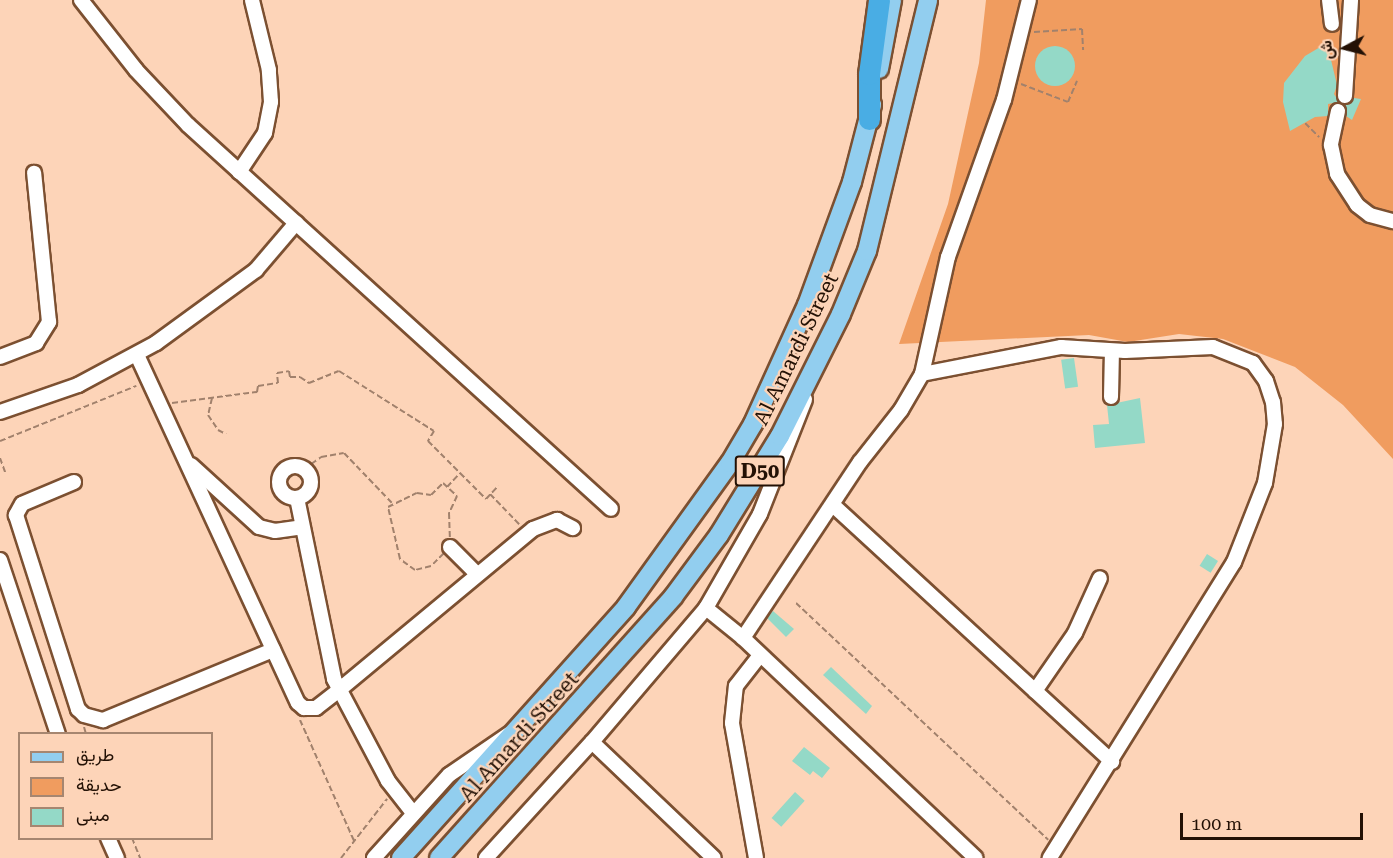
<!DOCTYPE html>
<html>
<head>
<meta charset="utf-8">
<style>
	body { margin:0 }
	#map { position:relative; width:1393px; height:858px; overflow:hidden; background:#fdd4b8; font-family:"Roboto Serif",Vazirmatn,serif }
	div>[style] { position:absolute }
	[style*='--x'] { left:calc(var(--x)*1px); top:calc(var(--y)*1px); width:calc(var(--w)*1px); rotate:calc(var(--a)*1deg) }
	.green>* { inset:0; background:#f09c5f }
	.building>* { inset:0; background:#94d9c7; transform-origin:0 0 }
	.round { border-radius:50% }
	.path>* { height:2px; margin-top:-1px; transform-origin:0; background:repeating-linear-gradient(90deg,#a1816c 0 6px,transparent 0 9px) }
	.roads { filter:drop-shadow(2px 0 #7c5031) drop-shadow(-2px 0 #7c5031) drop-shadow(0 2px #7c5031) drop-shadow(0 -2px #7c5031) }
	.minor>* { height:14px; margin:-7px; padding:0 7px; transform-origin:7px; border-radius:7px; background:#fff }
	.minor>.ring { margin:-7px; padding:0; box-sizing:content-box; background:none; border:14px solid #fff; border-radius:50% }
	.major>* { height:18px; margin:-9px; padding:0 9px; transform-origin:9px; border-radius:9px; background:#92ceef }
	.highway>* { height:21px; margin:-10.5px; padding:0 10.5px; transform-origin:10.5px; border-radius:10.5px; background:#49ade4 }
	span { translate:-50% -50%; white-space:nowrap; text-align:center; line-height:1.15; -webkit-text-stroke:4.5px #fdd4b8; paint-order:stroke }
	.shield-label span { padding:2px 4px; background:#fdd4b8; border:2px solid; border-radius:4px; -webkit-text-stroke-width:0 }
	.shield-label { font-size:20px; color:#231105; font-weight:700 }
	.street-label { font-size:21px; color:#231105 }
	.legend { position:absolute; left:18px; top:732px; width:195px; height:108px; box-sizing:border-box; background:#fdd4b8; border:2px solid #a68670; margin:0; padding:8px 10px; list-style:none; font-size:18px; color:#231105 }
	.legend li { display:flex; align-items:center; gap:12px; height:30px }
	.legend b { width:30px; border:2px solid #a68670 }
	.north { position:absolute; left:1315px; top:18px; width:60px; height:60px; -webkit-text-stroke:4px #fdd4b8; paint-order:stroke; rotate:263deg; font-size:16px; font-weight:700; line-height:24px; text-align:center; color:#231105 }
	.north::after { content:''; display:block; margin:auto; width:21px; height:27px; background:#231105; clip-path:polygon(50% 0,100% 100%,50% 72%,0 100%) }
	.scale { position:absolute; left:1180px; top:813px; width:183px; height:27px; box-sizing:border-box; border:3px solid #231105; border-top:0; padding-left:8px; font-size:18px; line-height:21px; white-space:nowrap; color:#231105; -webkit-text-stroke:4px #fdd4b8; paint-order:stroke }
</style>
</head>
<body>
<div id="map">
	<div class="green">
		<div style="clip-path:polygon(986px 0,1393px 0,1393px 459px,1343px 405px,1295px 367px,1223px 339px,1179px 334px,1128px 342px,1089px 335px,899px 344px,948px 204px,979px 63px)"></div>
	</div>
	<div class="building">
		<div style="clip-path:polygon(1327px 43px,1337px 85px,1334px 94px,1339px 102px,1328px 104px,1328px 116px,1315px 117px,1290px 131px,1283px 102px,1284px 83px,1305px 56px)"></div>
		<div class="round" style="left:1035px;top:46px;width:40px;height:40px"></div>
		<div style="clip-path:polygon(1354px 98px,1361px 99px,1352px 120px,1346px 116px,1344px 105px)"></div>
		<div style="left:1074px;top:358px;width:29px;height:13px;rotate:82deg"></div>
		<div style="clip-path:polygon(1140px 398px,1145px 443px,1095px 448px,1093px 425px,1109px 424px,1107px 405px)"></div>
		<div style="left:1207px;top:554px;width:13px;height:14px;rotate:32deg"></div>
		<div style="clip-path:polygon(773px 611px,794px 629px,786px 637px,767px 618px)"></div>
		<div style="clip-path:polygon(831px 667px,872px 706px,866px 714px,823px 675px)"></div>
		<div style="clip-path:polygon(804px 747px,830px 768px,822px 778px,813px 771px,810px 775px,792px 761px)"></div>
		<div style="left:795px;top:792px;width:13px;height:35px;rotate:42deg"></div>
	</div>
	<div class="path">
		<div style="--x:1034;--y:32;--w:48;--a:-3.6"></div>
		<div style="--x:1082;--y:29;--w:21;--a:87"></div>
		<div style="--x:1021;--y:84;--w:50;--a:21"></div>
		<div style="--x:1068;--y:102;--w:23;--a:-67"></div>
		<div style="--x:1305;--y:123;--w:20;--a:45"></div>
		<div style="--x:212;--y:398;--w:17;--a:103"></div>
		<div style="--x:208;--y:415;--w:18;--a:56"></div>
		<div style="--x:218;--y:430;--w:9;--a:27"></div>
		<div style="--x:172;--y:403;--w:86;--a:-7.4"></div>
		<div style="--x:257;--y:392;--w:6;--a:-81"></div>
		<div style="--x:258;--y:386;--w:20;--a:-9"></div>
		<div style="--x:278;--y:383;--w:10;--a:-96"></div>
		<div style="--x:277;--y:373;--w:12;--a:-9"></div>
		<div style="--x:289;--y:371;--w:6;--a:81"></div>
		<div style="--x:290;--y:377;--w:10;--a:0"></div>
		<div style="--x:300;--y:377;--w:11;--a:34"></div>
		<div style="--x:309;--y:383;--w:32;--a:-22"></div>
		<div style="--x:339;--y:371;--w:112;--a:32.3"></div>
		<div style="--x:434;--y:431;--w:12;--a:121"></div>
		<div style="--x:428;--y:441;--w:82;--a:45"></div>
		<div style="--x:486;--y:499;--w:18;--a:-47"></div>
		<div style="--x:0;--y:441;--w:147;--a:-22"></div>
		<div style="--x:0;--y:458;--w:15;--a:70"></div>
		<div style="--x:304;--y:469;--w:21;--a:-35"></div>
		<div style="--x:321;--y:457;--w:23;--a:-10"></div>
		<div style="--x:344;--y:453;--w:69;--a:46.2"></div>
		<div style="--x:443;--y:483;--w:19;--a:43"></div>
		<div style="--x:457;--y:496;--w:19;--a:115"></div>
		<div style="--x:449;--y:513;--w:34;--a:88"></div>
		<div style="--x:450;--y:547;--w:27;--a:135"></div>
		<div style="--x:431;--y:566;--w:16;--a:166"></div>
		<div style="--x:415;--y:570;--w:19;--a:-144"></div>
		<div style="--x:400;--y:559;--w:53;--a:-103"></div>
		<div style="--x:388;--y:507;--w:32;--a:-26"></div>
		<div style="--x:417;--y:493;--w:14;--a:8"></div>
		<div style="--x:431;--y:495;--w:17;--a:-45"></div>
		<div style="--x:447;--y:487;--w:19;--a:-47"></div>
		<div style="--x:490;--y:494;--w:42;--a:46"></div>
		<div style="--x:796;--y:603;--w:346;--a:43.2"></div>
		<div style="--x:300;--y:720;--w:135;--a:65.9"></div>
		<div style="--x:84;--y:727;--w:7;--a:74"></div>
		<div style="--x:132;--y:838;--w:22;--a:68"></div>
		<div style="--x:341;--y:858;--w:75;--a:-52.1"></div>
	</div>
	<div class="roads">
		<div class="minor">
			<div style="--x:81;--y:0;--w:89;--a:51.8"></div>
			<div style="--x:136;--y:70;--w:76;--a:46.6"></div>
			<div style="--x:188;--y:125;--w:571;--a:42.23"></div>
			<div style="--x:1329;--y:0;--w:24;--a:83"></div>
			<div style="--x:1345;--y:96;--w:96;--a:-86.4"></div>
			<div style="--x:1338;--y:111;--w:35;--a:102"></div>
			<div style="--x:1331;--y:145;--w:30;--a:78"></div>
			<div style="--x:1337;--y:174;--w:37;--a:57"></div>
			<div style="--x:1357;--y:205;--w:16;--a:38"></div>
			<div style="--x:1370;--y:215;--w:24;--a:15"></div>
			<div style="--x:239;--y:172;--w:47;--a:-56.3"></div>
			<div style="--x:265;--y:133;--w:32;--a:-79"></div>
			<div style="--x:271;--y:102;--w:32;--a:-94"></div>
			<div style="--x:269;--y:70;--w:72;--a:-103.7"></div>
			<div style="--x:137;--y:355;--w:383;--a:65.2"></div>
			<div style="--x:298;--y:703;--w:8;--a:40"></div>
			<div style="--x:304;--y:708;--w:12;--a:0"></div>
			<div style="--x:316;--y:708;--w:29;--a:-38"></div>
			<div style="--x:339;--y:690;--w:252;--a:-39.7"></div>
			<div style="--x:533;--y:529;--w:26;--a:-21"></div>
			<div style="--x:557;--y:520;--w:18;--a:27"></div>
			<div style="--x:0;--y:357;--w:39;--a:-21"></div>
			<div style="--x:36;--y:343;--w:25;--a:-58"></div>
			<div style="--x:49;--y:322;--w:150;--a:-95.7"></div>
			<div style="--x:922;--y:374;--w:142;--a:-11"></div>
			<div style="--x:1061;--y:347;--w:64;--a:3.6"></div>
			<div style="--x:1125;--y:351;--w:88;--a:-2.6"></div>
			<div style="--x:1213;--y:347;--w:43;--a:21.8"></div>
			<div style="--x:1253;--y:363;--w:22;--a:54"></div>
			<div style="--x:1266;--y:381;--w:22;--a:72"></div>
			<div style="--x:1273;--y:402;--w:22;--a:85"></div>
			<div style="--x:1275;--y:424;--w:60;--a:99.6"></div>
			<div style="--x:1265;--y:483;--w:85;--a:111.4"></div>
			<div style="--x:1234;--y:562;--w:349;--a:121.9"></div>
			<div style="--x:1111;--y:397;--w:46;--a:-88.8"></div>
			<div style="--x:0;--y:412;--w:83;--a:-19.1"></div>
			<div style="--x:78;--y:385;--w:89;--a:-28.3"></div>
			<div style="--x:156;--y:343;--w:124;--a:-36.1"></div>
			<div style="--x:256;--y:270;--w:62;--a:-49.6"></div>
			<div style="--x:191;--y:465;--w:92;--a:42.4"></div>
			<div style="--x:259;--y:527;--w:16;--a:14"></div>
			<div style="--x:275;--y:531;--w:27;--a:-8"></div>
			<div class="ring" style="left:279px;top:466px;width:18px;height:18px"></div>
			<div style="--x:74;--y:482;--w:56;--a:157.1"></div>
			<div style="--x:22;--y:504;--w:13;--a:119"></div>
			<div style="--x:16;--y:515;--w:204;--a:72.3"></div>
			<div style="--x:78;--y:709;--w:8;--a:45"></div>
			<div style="--x:84;--y:715;--w:20;--a:15"></div>
			<div style="--x:103;--y:720;--w:184;--a:-22.4"></div>
			<div style="--x:297;--y:498;--w:185;--a:78.4"></div>
			<div style="--x:334;--y:679;--w:115;--a:62.1"></div>
			<div style="--x:388;--y:781;--w:41;--a:52"></div>
			<div style="--x:834;--y:506;--w:378;--a:42.6"></div>
			<div style="--x:450;--y:547;--w:38;--a:45"></div>
			<div style="--x:0;--y:560;--w:183;--a:71.6"></div>
			<div style="--x:706;--y:608;--w:48;--a:39"></div>
			<div style="--x:743;--y:638;--w:320;--a:43.4"></div>
			<div style="--x:743;--y:638;--w:211;--a:-56.4"></div>
			<div style="--x:860;--y:462;--w:66;--a:-51.7"></div>
			<div style="--x:901;--y:410;--w:42;--a:-59.7"></div>
			<div style="--x:922;--y:374;--w:120;--a:-77.5"></div>
			<div style="--x:948;--y:257;--w:167;--a:-70.4"></div>
			<div style="--x:1004;--y:100;--w:103;--a:-76"></div>
			<div style="--x:1035;--y:691;--w:70;--a:-55.4"></div>
			<div style="--x:1075;--y:633;--w:60;--a:-65.6"></div>
			<div style="--x:592;--y:742;--w:168;--a:43.6"></div>
			<div style="--x:108;--y:838;--w:22;--a:66"></div>
			<div style="--x:374;--y:858;--w:112;--a:-47.9"></div>
			<div style="--x:449;--y:775;--w:73;--a:-34.3"></div>
			<div style="--x:486;--y:858;--w:157;--a:-47.6"></div>
			<div style="--x:592;--y:742;--w:176;--a:-49.6"></div>
			<div style="--x:706;--y:608;--w:108;--a:-60.1"></div>
			<div style="--x:760;--y:514;--w:123;--a:-68.5"></div>
			<div style="--x:756;--y:858;--w:137;--a:-100.1"></div>
			<div style="--x:732;--y:723;--w:37;--a:-84"></div>
			<div style="--x:736;--y:686;--w:39;--a:-52"></div>
		</div>
		<div class="major">
			<div style="--x:879;--y:69;--w:70;--a:-79.3"></div>
			<div style="--x:401;--y:858;--w:337;--a:-48.1"></div>
			<div style="--x:626;--y:607;--w:178;--a:-54.2"></div>
			<div style="--x:730;--y:463;--w:45;--a:-59.5"></div>
			<div style="--x:753;--y:424;--w:131;--a:-65.6"></div>
			<div style="--x:807;--y:305;--w:131;--a:-69.9"></div>
			<div style="--x:852;--y:182;--w:80;--a:-75.4"></div>
			<div style="--x:439;--y:858;--w:351;--a:-48.1"></div>
			<div style="--x:673;--y:597;--w:77;--a:-53.4"></div>
			<div style="--x:719;--y:535;--w:116;--a:-58.4"></div>
			<div style="--x:780;--y:436;--w:136;--a:-63.4"></div>
			<div style="--x:841;--y:314;--w:68;--a:-67.6"></div>
			<div style="--x:867;--y:251;--w:258;--a:-76.3"></div>
		</div>
		<div class="highway">
			<div style="--x:869;--y:119;--w:45;--a:-90"></div>
			<div style="--x:869;--y:74;--w:75;--a:-82.3"></div>
		</div>
	</div>
	<div class="shield-label">
		<span style="left:760px;top:471px">D50</span>
	</div>
	<div class="street-label">
		<span style="left:796px;top:349px;rotate:-64deg">Al Amardi Street</span>
		<span style="left:519px;top:737px;rotate:-48deg">Al Amardi Street</span>
	</div>
	<ul class="legend">
	<li><b style="height:8px;background:#92ceef"></b>طريق</li>
	<li><b style="height:16px;background:#f09c5f"></b>حديقة</li>
	<li><b style="height:16px;background:#94d9c7"></b>مبنى</li>
	</ul>
	<div class="north">ش</div>
	<div class="scale">100 m</div>
</div>
</body>
</html>
